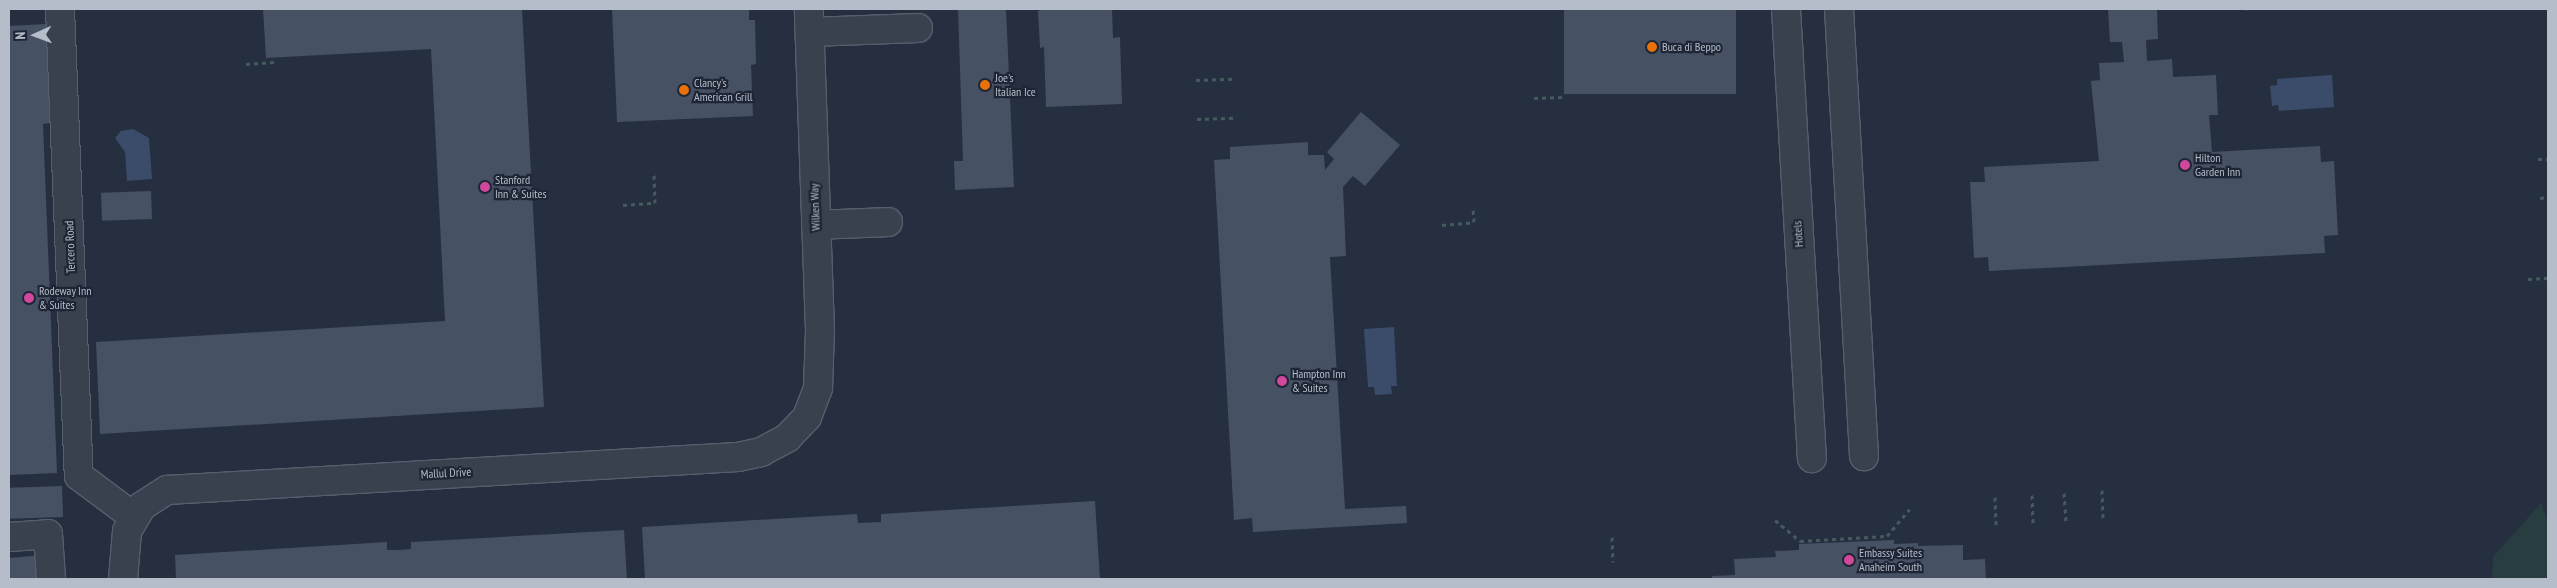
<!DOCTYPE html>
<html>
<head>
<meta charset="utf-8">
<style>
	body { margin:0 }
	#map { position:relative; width:2557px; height:588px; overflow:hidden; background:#252f40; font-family:"PT Sans Narrow",sans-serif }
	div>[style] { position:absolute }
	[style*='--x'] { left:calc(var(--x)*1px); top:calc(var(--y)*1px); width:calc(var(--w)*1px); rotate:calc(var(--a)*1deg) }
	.green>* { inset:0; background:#273d40 }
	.water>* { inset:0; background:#3a4c69 }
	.building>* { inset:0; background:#465164; transform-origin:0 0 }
	.path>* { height:3px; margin-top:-1.5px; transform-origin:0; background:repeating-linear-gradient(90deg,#455a5d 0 4px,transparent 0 8px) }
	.roads { filter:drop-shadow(1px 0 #575f6d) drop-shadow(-1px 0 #575f6d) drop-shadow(0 1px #575f6d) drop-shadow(0 -1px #575f6d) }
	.minor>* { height:28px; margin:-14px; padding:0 14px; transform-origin:14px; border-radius:14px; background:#39414f }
	.dots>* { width:14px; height:14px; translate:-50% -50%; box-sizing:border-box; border:2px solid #1e2635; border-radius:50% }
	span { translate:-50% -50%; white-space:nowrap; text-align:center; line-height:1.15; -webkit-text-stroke:4.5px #1e2635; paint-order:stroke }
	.poi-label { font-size:12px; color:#b5bcca }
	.left { translate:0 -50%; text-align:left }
	.street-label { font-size:12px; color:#b5bcca }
	.frame { position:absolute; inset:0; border:10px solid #b5bcca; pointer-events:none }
	.north { position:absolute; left:10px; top:10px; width:50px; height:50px; -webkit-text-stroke:4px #1e2635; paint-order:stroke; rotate:268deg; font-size:14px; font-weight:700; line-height:20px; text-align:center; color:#b5bcca }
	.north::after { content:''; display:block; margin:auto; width:18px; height:22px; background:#b5bcca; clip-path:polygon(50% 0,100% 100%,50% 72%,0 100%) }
</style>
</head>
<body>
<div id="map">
	<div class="green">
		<div style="clip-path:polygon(2541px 503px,2548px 522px,2548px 579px,2492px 579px,2493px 557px)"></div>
	</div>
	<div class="water">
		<div style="clip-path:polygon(2332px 75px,2334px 107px,2279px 111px,2278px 105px,2272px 106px,2270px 86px,2277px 85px,2277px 79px)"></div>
		<div style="clip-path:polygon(133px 129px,149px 138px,152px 179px,127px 181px,125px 152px,115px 138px,121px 131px)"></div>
		<div style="clip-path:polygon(1394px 327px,1397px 386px,1391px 386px,1392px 394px,1375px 395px,1374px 387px,1368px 387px,1364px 329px)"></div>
	</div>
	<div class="building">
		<div style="clip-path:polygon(263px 9px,522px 9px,544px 407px,100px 434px,96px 342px,445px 321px,431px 49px,266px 58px)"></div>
		<div style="clip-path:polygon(612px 9px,749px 9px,749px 20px,755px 20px,756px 64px,751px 65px,753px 116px,617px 122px)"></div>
		<div style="clip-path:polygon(958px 9px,1006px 9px,1014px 187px,955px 190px,954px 161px,963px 161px)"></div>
		<div style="clip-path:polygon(1044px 9px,1112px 9px,1113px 38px,1120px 37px,1122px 104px,1046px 107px,1044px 47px,1040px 48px,1038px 11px)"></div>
		<div style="left:1564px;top:9px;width:172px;height:85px"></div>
		<div style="clip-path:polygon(2108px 9px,2157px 9px,2158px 39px,2146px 40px,2147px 61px,2172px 59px,2173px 77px,2216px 75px,2218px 115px,2209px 115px,2212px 152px,2320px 146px,2321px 162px,2334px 161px,2338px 235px,2324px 236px,2325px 253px,1989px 271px,1988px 257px,1974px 258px,1970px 182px,1985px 182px,1984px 167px,2099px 161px,2091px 81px,2100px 80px,2099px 63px,2124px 62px,2122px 42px,2110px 42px)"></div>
		<div style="clip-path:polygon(46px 24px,50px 123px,43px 124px,57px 473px,9px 475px,9px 26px)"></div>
		<div style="clip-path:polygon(1361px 112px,1400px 145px,1365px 186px,1353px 176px,1343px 187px,1346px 256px,1330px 257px,1345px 509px,1406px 506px,1407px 523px,1253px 532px,1252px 518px,1234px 520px,1214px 160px,1230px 159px,1230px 147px,1308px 142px,1308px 155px,1324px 155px,1325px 170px,1334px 159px,1327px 152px)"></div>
		<div style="left:151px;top:191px;width:28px;height:50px;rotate:88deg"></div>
		<div style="left:62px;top:486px;width:31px;height:53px;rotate:88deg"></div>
		<div style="clip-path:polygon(1095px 501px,1100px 579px,645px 579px,642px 527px,857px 514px,858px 523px,881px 522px,881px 514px)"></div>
		<div style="clip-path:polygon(624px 530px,627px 579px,176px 579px,175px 555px,387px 542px,387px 550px,399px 550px,411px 549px,411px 542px)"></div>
		<div style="clip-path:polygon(1894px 540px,1894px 544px,1918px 543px,1918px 546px,1963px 545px,1963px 560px,1985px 559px,1986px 579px,1712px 579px,1712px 576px,1735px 575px,1734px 559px,1776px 557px,1775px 551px,1799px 550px,1799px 544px)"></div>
		<div style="clip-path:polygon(44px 555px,46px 579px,9px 579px,9px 558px)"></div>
	</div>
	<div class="path">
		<div style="--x:2246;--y:9;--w:1;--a:90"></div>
		<div style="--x:246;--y:64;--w:29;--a:-4"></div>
		<div style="--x:1196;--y:80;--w:37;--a:-2"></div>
		<div style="--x:1534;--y:98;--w:29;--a:-2"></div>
		<div style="--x:1197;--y:119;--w:38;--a:-2"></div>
		<div style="--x:2538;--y:159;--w:10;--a:0"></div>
		<div style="--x:2540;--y:198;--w:8;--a:-7"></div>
		<div style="--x:623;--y:205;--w:32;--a:-4"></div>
		<div style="--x:655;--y:203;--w:30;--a:-92"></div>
		<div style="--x:1442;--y:225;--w:32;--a:-5"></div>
		<div style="--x:1474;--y:222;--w:16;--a:-94"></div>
		<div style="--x:2528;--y:279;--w:20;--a:-3"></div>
		<div style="--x:2102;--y:490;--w:30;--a:88"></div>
		<div style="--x:2064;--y:493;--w:29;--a:86"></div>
		<div style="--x:2032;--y:495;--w:28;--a:88"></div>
		<div style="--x:1995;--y:497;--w:28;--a:88"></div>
		<div style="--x:1775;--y:520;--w:33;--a:40"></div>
		<div style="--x:1800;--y:541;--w:87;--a:-3.3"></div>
		<div style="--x:1887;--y:536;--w:35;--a:-50"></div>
		<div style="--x:1612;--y:537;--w:25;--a:88"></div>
	</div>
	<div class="roads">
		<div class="minor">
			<div style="--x:60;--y:9;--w:467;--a:87.7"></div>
			<div style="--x:79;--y:476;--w:69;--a:36.7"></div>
			<div style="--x:1786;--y:9;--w:450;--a:86.7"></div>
			<div style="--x:1839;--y:9;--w:448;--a:86.8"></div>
			<div style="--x:810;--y:32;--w:108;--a:-2.1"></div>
			<div style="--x:816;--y:225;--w:72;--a:-2.4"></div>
			<div style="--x:9;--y:537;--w:39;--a:-4"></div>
			<div style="--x:48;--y:534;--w:45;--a:86.2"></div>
			<div style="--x:123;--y:579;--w:48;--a:-85.2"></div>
			<div style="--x:127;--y:531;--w:29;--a:-59"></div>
			<div style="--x:142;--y:506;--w:30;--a:-33"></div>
			<div style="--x:167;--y:490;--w:572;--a:-3.31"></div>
			<div style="--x:738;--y:457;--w:24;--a:-12"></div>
			<div style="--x:761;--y:452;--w:30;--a:-28"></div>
			<div style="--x:787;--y:438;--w:29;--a:-46"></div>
			<div style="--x:807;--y:417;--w:31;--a:-69"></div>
			<div style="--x:818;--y:388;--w:57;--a:-88"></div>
			<div style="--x:820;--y:331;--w:322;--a:-92"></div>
		</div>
	</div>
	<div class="dots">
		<div style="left:1652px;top:47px;background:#e8710a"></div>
		<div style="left:985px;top:85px;background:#e8710a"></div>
		<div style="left:684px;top:90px;background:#e8710a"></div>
		<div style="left:2185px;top:165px;background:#d1479c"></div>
		<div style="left:485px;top:187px;background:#d1479c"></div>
		<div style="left:29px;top:298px;background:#d1479c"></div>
		<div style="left:1282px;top:381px;background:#d1479c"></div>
		<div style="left:1849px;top:560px;background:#d1479c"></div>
	</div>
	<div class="poi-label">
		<span class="left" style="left:1662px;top:47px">Buca di Beppo</span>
		<span class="left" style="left:995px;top:85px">Joe's<br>Italian Ice</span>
		<span class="left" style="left:694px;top:90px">Clancy's<br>American Grill</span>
		<span class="left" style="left:2195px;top:165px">Hilton<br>Garden Inn</span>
		<span class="left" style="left:495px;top:187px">Stanford<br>Inn &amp; Suites</span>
		<span class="left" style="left:39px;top:298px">Rodeway Inn<br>&amp; Suites</span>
		<span class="left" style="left:1292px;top:381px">Hampton Inn<br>&amp; Suites</span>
		<span class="left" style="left:1859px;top:560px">Embassy Suites<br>Anaheim South</span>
	</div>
	<div class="street-label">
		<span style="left:815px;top:207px;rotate:-92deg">Wilken Way</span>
		<span style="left:1798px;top:234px;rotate:-94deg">Hotels</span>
		<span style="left:70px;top:247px;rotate:-92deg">Tercero Road</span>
		<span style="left:446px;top:473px;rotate:-3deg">Mallul Drive</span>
	</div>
	<div class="frame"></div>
	<div class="north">N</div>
</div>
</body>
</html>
